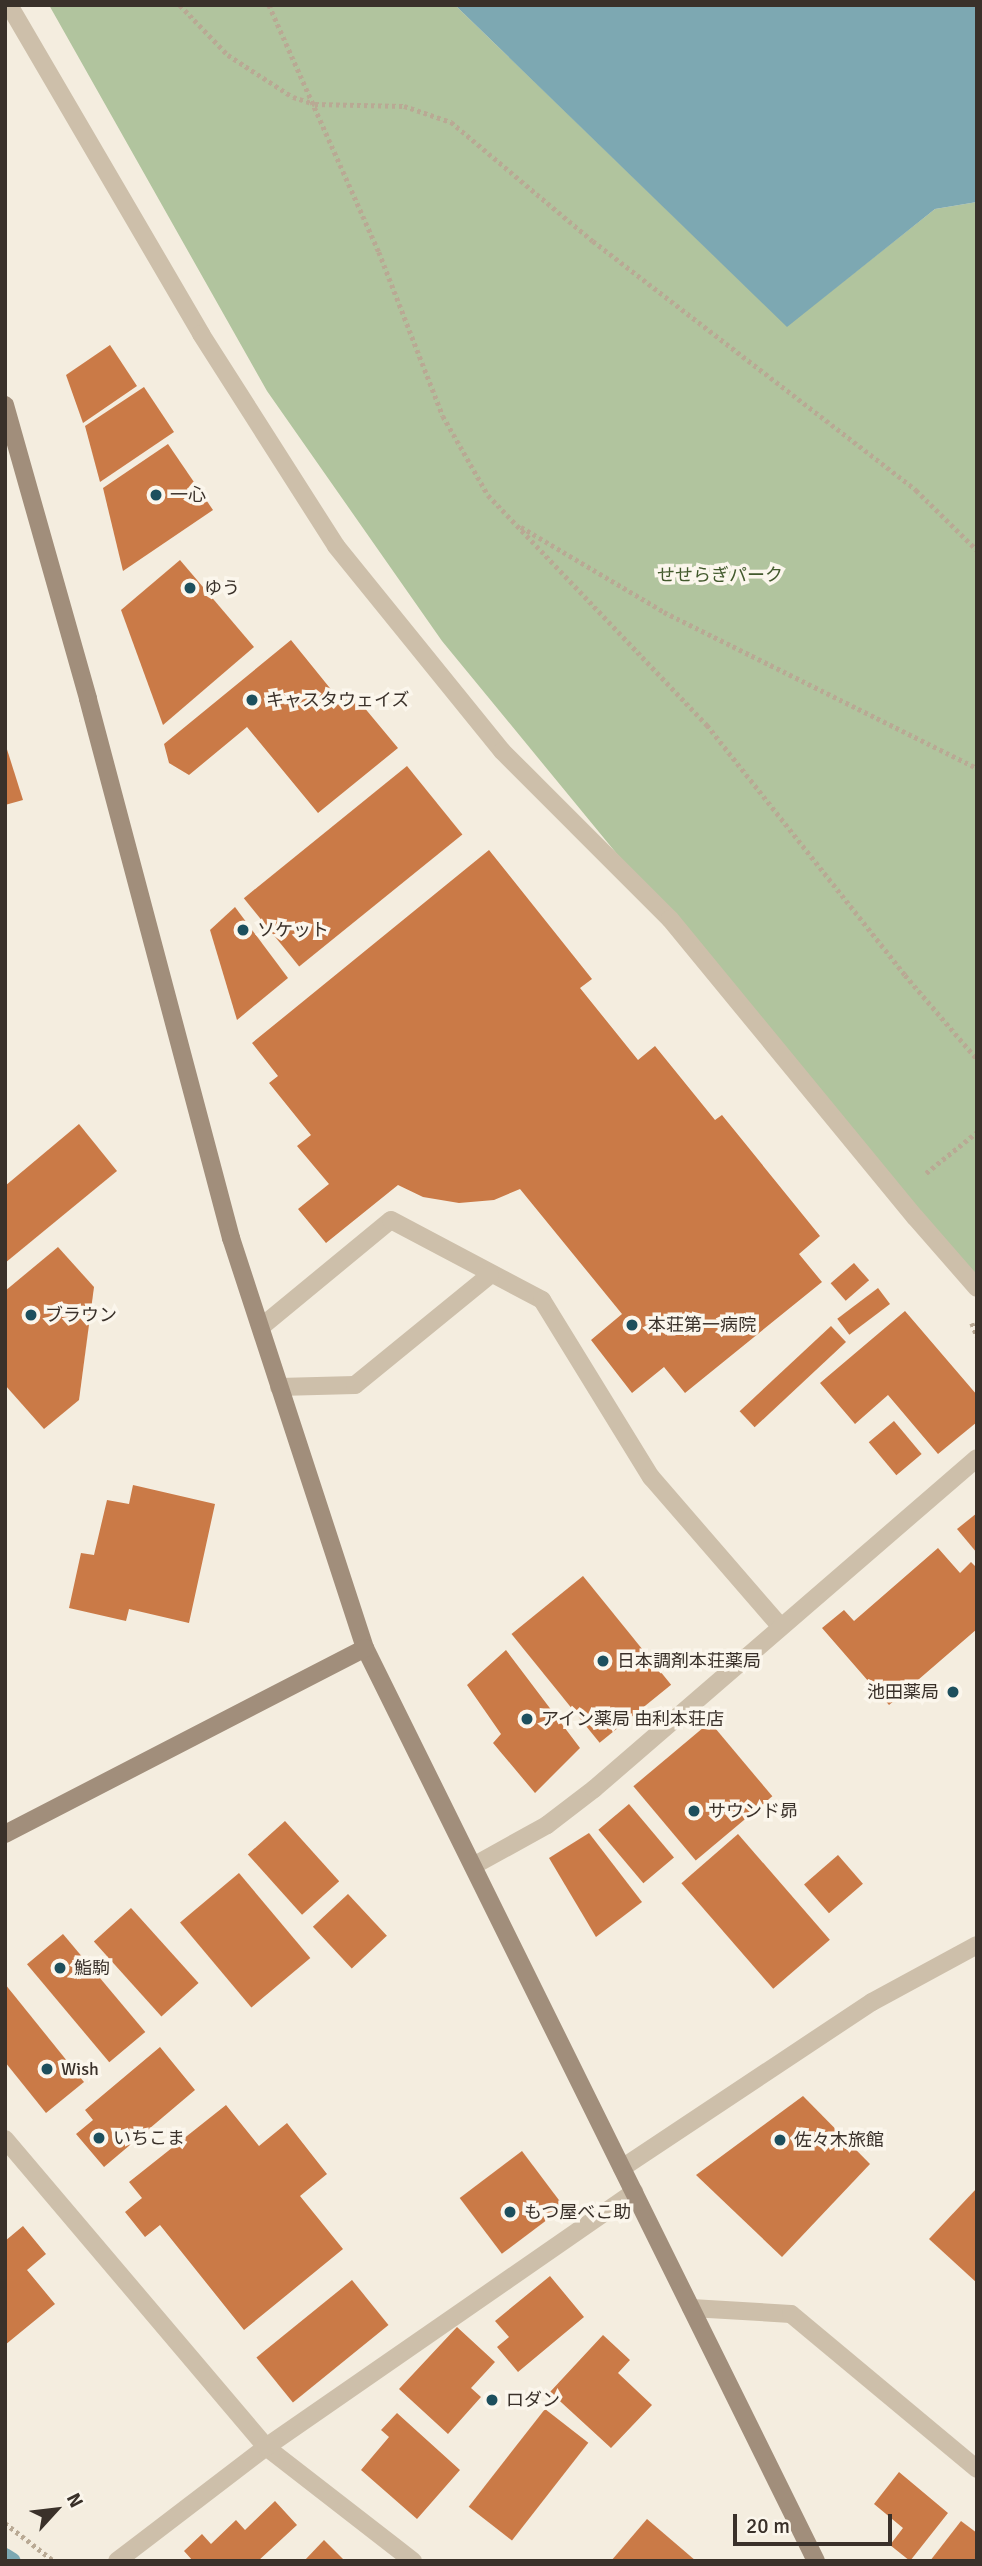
<!DOCTYPE html>
<html>
<head>
<meta charset="utf-8">
<style>
	body { margin:0 }
	#map { position:relative; width:982px; height:2566px; overflow:hidden; background:#f4eddf; font-family:Signika,"Noto Sans JP",sans-serif }
	div>[style] { position:absolute }
	[style*='--x'] { left:calc(var(--x)*1px); top:calc(var(--y)*1px); width:calc(var(--w)*1px); rotate:calc(var(--a)*1deg) }
	.green>* { inset:0; background:#b1c49e }
	.water>* { inset:0; background:#7da8b2 }
	.stream>* { height:16px; margin:-8px; padding:0 8px; transform-origin:8px; border-radius:8px; background:#7da8b2 }
	.building>* { inset:0; background:#ca7a47; transform-origin:0 0 }
	.path>* { height:4.5px; margin-top:-2.25px; transform-origin:0; background:repeating-linear-gradient(90deg,#b9a994 0 3.5px,transparent 0 7px) }
	.lane>* { height:18px; margin:-9px; padding:0 9px; transform-origin:9px; border-radius:9px; background:#cdbfaa }
	.street>* { height:18px; margin:-9px; padding:0 9px; transform-origin:9px; border-radius:9px; background:#cdbfaa }
	.secondary>* { height:18px; margin:-9px; padding:0 9px; transform-origin:9px; border-radius:9px; background:#a18e7b }
	.dots>* { width:19px; height:19px; translate:-50% -50%; box-sizing:border-box; border:4px solid #fbf6ec; border-radius:50% }
	span { translate:-50% -50%; white-space:nowrap; text-align:center; line-height:1.15; -webkit-text-stroke:7px #fbf6ec; paint-order:stroke }
	.poi-label { font-size:18px; color:#3a312a }
	.left { translate:0 -50%; text-align:left }
	.right { translate:-100% -50%; text-align:right }
	.park-label { font-size:18px; color:#42592c }
	.frame { position:absolute; inset:0; border:7px solid #3a312a; pointer-events:none }
	.north { position:absolute; left:21px; top:2475px; width:70px; height:70px; -webkit-text-stroke:5px #fbf6ec; paint-order:stroke; rotate:63deg; font-size:19px; font-weight:700; line-height:28px; text-align:center; color:#3a312a }
	.north::after { content:''; display:block; margin:auto; width:24px; height:32px; background:#3a312a; clip-path:polygon(50% 0,100% 100%,50% 72%,0 100%) }
	.scale { position:absolute; left:733px; top:2514px; width:159px; height:32px; box-sizing:border-box; border:4px solid #3a312a; border-top:0; padding-left:9px; font-size:21px; line-height:24px; white-space:nowrap; color:#3a312a; -webkit-text-stroke:5px #fbf6ec; paint-order:stroke }
</style>
</head>
<body>
<div id="map">
	<div class="green">
		<div style="clip-path:polygon(49px 5px,455px 5px,787px 326px,935px 209px,977px 202px,977px 1286px,898px 1196px,442px 641px,267px 391px)"></div>
	</div>
	<div class="water">
		<div style="clip-path:polygon(455px 5px,977px 5px,977px 202px,935px 209px,787px 327px)"></div>
	</div>
	<div class="stream">
		<div style="--x:5;--y:2556;--w:9;--a:32"></div>
	</div>
	<div class="building">
		<div style="clip-path:polygon(110px 345px,137px 386px,83px 423px,66px 375px)"></div>
		<div style="clip-path:polygon(144px 387px,174px 432px,100px 482px,85px 426px)"></div>
		<div style="clip-path:polygon(168px 444px,213px 510px,123px 571px,103px 488px)"></div>
		<div style="clip-path:polygon(180px 560px,254px 647px,163px 725px,121px 610px)"></div>
		<div style="clip-path:polygon(291px 640px,342px 703px,353px 694px,398px 748px,318px 813px,247px 727px,189px 775px,169px 763px,164px 744px)"></div>
		<div style="clip-path:polygon(5px 743px,23px 800px,5px 805px)"></div>
		<div style="left:407px;top:766px;width:88px;height:210px;rotate:51deg"></div>
		<div style="clip-path:polygon(489px 850px,592px 979px,580px 988px,638px 1060px,655px 1046px,715px 1120px,722px 1115px,820px 1236px,799px 1254px,822px 1282px,685px 1393px,664px 1367px,632px 1393px,591px 1340px,622px 1314px,520px 1189px,494px 1200px,459px 1203px,423px 1197px,398px 1185px,326px 1243px,298px 1209px,329px 1184px,297px 1146px,311px 1135px,269px 1083px,278px 1076px,252px 1043px)"></div>
		<div style="clip-path:polygon(235px 907px,288px 978px,237px 1020px,210px 930px)"></div>
		<div style="clip-path:polygon(79px 1124px,117px 1171px,5px 1263px,5px 1186px)"></div>
		<div style="clip-path:polygon(58px 1247px,94px 1287px,79px 1400px,44px 1429px,5px 1385px,5px 1291px)"></div>
		<div style="left:854px;top:1263px;width:23px;height:31px;rotate:49deg"></div>
		<div style="left:878px;top:1288px;width:20px;height:51px;rotate:53deg"></div>
		<div style="clip-path:polygon(905px 1311px,977px 1395px,977px 1422px,938px 1454px,888px 1395px,855px 1424px,820px 1383px)"></div>
		<div style="left:831px;top:1326px;width:22px;height:125px;rotate:47deg"></div>
		<div style="left:894px;top:1421px;width:43px;height:33px;rotate:50deg"></div>
		<div style="clip-path:polygon(133px 1485px,215px 1504px,189px 1623px,129px 1609px,126px 1621px,69px 1608px,81px 1553px,94px 1555px,107px 1500px,129px 1504px)"></div>
		<div style="clip-path:polygon(977px 1513px,977px 1553px,957px 1529px)"></div>
		<div style="clip-path:polygon(938px 1548px,960px 1573px,971px 1562px,977px 1568px,977px 1629px,889px 1705px,822px 1628px,844px 1610px,854px 1621px)"></div>
		<div style="left:583px;top:1576px;width:140px;height:92px;rotate:51deg"></div>
		<div style="clip-path:polygon(506px 1650px,580px 1748px,535px 1793px,493px 1743px,501px 1734px,467px 1685px)"></div>
		<div style="left:710px;top:1722px;width:97px;height:100px;rotate:50deg"></div>
		<div style="left:629px;top:1804px;width:70px;height:40px;rotate:50deg"></div>
		<div style="left:285px;top:1821px;width:81px;height:50px;rotate:48deg"></div>
		<div style="clip-path:polygon(589px 1833px,642px 1902px,596px 1937px,549px 1858px)"></div>
		<div style="left:738px;top:1834px;width:140px;height:75px;rotate:49deg"></div>
		<div style="left:838px;top:1855px;width:38px;height:45px;rotate:49deg"></div>
		<div style="left:239px;top:1873px;width:111px;height:77px;rotate:50deg"></div>
		<div style="left:348px;top:1894px;width:57px;height:48px;rotate:47deg"></div>
		<div style="left:131px;top:1908px;width:101px;height:50px;rotate:48deg"></div>
		<div style="left:63px;top:1934px;width:128px;height:47px;rotate:50deg"></div>
		<div style="clip-path:polygon(5px 1984px,84px 2082px,46px 2113px,5px 2062px)"></div>
		<div style="clip-path:polygon(160px 2047px,195px 2090px,104px 2167px,76px 2134px,93px 2120px,85px 2110px)"></div>
		<div style="clip-path:polygon(803px 2096px,870px 2164px,782px 2257px,696px 2175px)"></div>
		<div style="clip-path:polygon(226px 2105px,259px 2146px,287px 2123px,327px 2174px,300px 2196px,343px 2249px,244px 2330px,160px 2225px,145px 2237px,125px 2212px,142px 2198px,129px 2182px)"></div>
		<div style="left:522px;top:2151px;width:70px;height:78px;rotate:53deg"></div>
		<div style="clip-path:polygon(977px 2188px,977px 2283px,929px 2239px)"></div>
		<div style="clip-path:polygon(23px 2226px,46px 2254px,27px 2270px,55px 2304px,5px 2345px,5px 2241px)"></div>
		<div style="clip-path:polygon(550px 2276px,584px 2317px,518px 2372px,497px 2347px,509px 2337px,495px 2321px)"></div>
		<div style="left:352px;top:2280px;width:58px;height:123px;rotate:51deg"></div>
		<div style="clip-path:polygon(457px 2327px,495px 2362px,471px 2388px,481px 2397px,448px 2434px,399px 2389px)"></div>
		<div style="clip-path:polygon(603px 2335px,630px 2360px,618px 2373px,652px 2405px,611px 2448px,550px 2392px)"></div>
		<div style="left:545px;top:2409px;width:55px;height:124px;rotate:38deg"></div>
		<div style="clip-path:polygon(397px 2413px,460px 2470px,417px 2519px,361px 2470px,389px 2437px,381px 2430px)"></div>
		<div style="clip-path:polygon(899px 2472px,948px 2513px,910px 2561px,890px 2545px,903px 2528px,874px 2504px)"></div>
		<div style="clip-path:polygon(275px 2501px,297px 2525px,258px 2561px,193px 2561px,184px 2551px,202px 2534px,211px 2544px,236px 2520px,245px 2530px)"></div>
		<div style="clip-path:polygon(647px 2519px,696px 2561px,611px 2561px)"></div>
		<div style="clip-path:polygon(961px 2521px,977px 2533px,977px 2561px,930px 2561px)"></div>
		<div style="clip-path:polygon(324px 2540px,345px 2561px,304px 2561px)"></div>
	</div>
	<div class="path">
		<div style="--x:180;--y:5;--w:69;--a:46.2"></div>
		<div style="--x:228;--y:55;--w:77;--a:32.9"></div>
		<div style="--x:293;--y:97;--w:23;--a:18"></div>
		<div style="--x:315;--y:104;--w:89;--a:1.3"></div>
		<div style="--x:404;--y:106;--w:50;--a:18.8"></div>
		<div style="--x:451;--y:122;--w:185;--a:40"></div>
		<div style="--x:593;--y:241;--w:408;--a:37.6"></div>
		<div style="--x:916;--y:490;--w:86;--a:44.5"></div>
		<div style="--x:269;--y:5;--w:270;--a:66"></div>
		<div style="--x:379;--y:252;--w:176;--a:68.7"></div>
		<div style="--x:443;--y:416;--w:91;--a:60.3"></div>
		<div style="--x:488;--y:495;--w:318;--a:46.4"></div>
		<div style="--x:707;--y:725;--w:319;--a:51.6"></div>
		<div style="--x:905;--y:975;--w:111;--a:49.4"></div>
		<div style="--x:521;--y:527;--w:166;--a:30.7"></div>
		<div style="--x:664;--y:612;--w:350;--a:26.5"></div>
		<div style="--x:926;--y:1173;--w:65;--a:-38.8"></div>
		<div style="--x:972;--y:1323;--w:14;--a:69"></div>
		<div style="--x:5;--y:2523;--w:62;--a:37.8"></div>
	</div>
	<div class="lane">
		<div style="--x:9;--y:5;--w:381;--a:59.7"></div>
		<div style="--x:201;--y:334;--w:251;--a:57.5"></div>
		<div style="--x:336;--y:546;--w:264;--a:51"></div>
		<div style="--x:502;--y:751;--w:238;--a:45"></div>
		<div style="--x:670;--y:919;--w:386;--a:50.6"></div>
		<div style="--x:915;--y:1217;--w:94;--a:48.9"></div>
		<div style="--x:261;--y:1327;--w:168;--a:-39.5"></div>
		<div style="--x:391;--y:1220;--w:171;--a:27.9"></div>
		<div style="--x:542;--y:1300;--w:208;--a:58.4"></div>
		<div style="--x:651;--y:1477;--w:198;--a:49.1"></div>
		<div style="--x:279;--y:1387;--w:76;--a:-1.5"></div>
		<div style="--x:355;--y:1385;--w:174;--a:-39.2"></div>
	</div>
	<div class="street">
		<div style="--x:473;--y:1866;--w:85;--a:-29"></div>
		<div style="--x:547;--y:1825;--w:59;--a:-37.5"></div>
		<div style="--x:594;--y:1789;--w:506;--a:-40.83"></div>
		<div style="--x:5;--y:2139;--w:404;--a:49.7"></div>
		<div style="--x:266;--y:2447;--w:186;--a:37.8"></div>
		<div style="--x:622;--y:2168;--w:300;--a:-33.6"></div>
		<div style="--x:872;--y:2002;--w:119;--a:-28.5"></div>
		<div style="--x:691;--y:2308;--w:100;--a:3.4"></div>
		<div style="--x:791;--y:2314;--w:242;--a:39.8"></div>
		<div style="--x:117;--y:2561;--w:188;--a:-37.4"></div>
		<div style="--x:266;--y:2447;--w:448;--a:-34.7"></div>
	</div>
	<div class="secondary">
		<div style="--x:5;--y:405;--w:305;--a:74.2"></div>
		<div style="--x:88;--y:699;--w:558;--a:75.14"></div>
		<div style="--x:231;--y:1238;--w:431;--a:71.9"></div>
		<div style="--x:365;--y:1648;--w:1018;--a:63.71"></div>
		<div style="--x:5;--y:1834;--w:405;--a:-27.3"></div>
	</div>
	<div class="dots">
		<div style="left:156px;top:495px;background:#1d4f5d"></div>
		<div style="left:190px;top:588px;background:#1d4f5d"></div>
		<div style="left:252px;top:700px;background:#1d4f5d"></div>
		<div style="left:243px;top:930px;background:#1d4f5d"></div>
		<div style="left:31px;top:1315px;background:#1d4f5d"></div>
		<div style="left:632px;top:1325px;background:#1d4f5d"></div>
		<div style="left:603px;top:1661px;background:#1d4f5d"></div>
		<div style="left:953px;top:1692px;background:#1d4f5d"></div>
		<div style="left:527px;top:1719px;background:#1d4f5d"></div>
		<div style="left:694px;top:1811px;background:#1d4f5d"></div>
		<div style="left:60px;top:1968px;background:#1d4f5d"></div>
		<div style="left:47px;top:2069px;background:#1d4f5d"></div>
		<div style="left:99px;top:2138px;background:#1d4f5d"></div>
		<div style="left:780px;top:2140px;background:#1d4f5d"></div>
		<div style="left:510px;top:2212px;background:#1d4f5d"></div>
		<div style="left:492px;top:2400px;background:#1d4f5d"></div>
	</div>
	<div class="poi-label">
		<span class="left" style="left:170px;top:495px">一心</span>
		<span class="left" style="left:204px;top:588px">ゆう</span>
		<span class="left" style="left:266px;top:700px">キャスタウェイズ</span>
		<span class="left" style="left:257px;top:930px">ソケット</span>
		<span class="left" style="left:45px;top:1315px">ブラウン</span>
		<span class="left" style="left:648px;top:1325px">本荘第一病院</span>
		<span class="left" style="left:617px;top:1661px">日本調剤本荘薬局</span>
		<span class="right" style="left:939px;top:1692px">池田薬局</span>
		<span class="left" style="left:541px;top:1719px">アイン薬局 由利本荘店</span>
		<span class="left" style="left:708px;top:1811px">サウンド昴</span>
		<span class="left" style="left:74px;top:1968px">鮨駒</span>
		<span class="left" style="left:61px;top:2069px">Wish</span>
		<span class="left" style="left:113px;top:2138px">いちこま</span>
		<span class="left" style="left:794px;top:2140px">佐々木旅館</span>
		<span class="left" style="left:524px;top:2212px">もつ屋べこ助</span>
		<span class="left" style="left:506px;top:2400px">ロダン</span>
	</div>
	<div class="park-label">
		<span style="left:720px;top:575px">せせらぎパーク</span>
	</div>
	<div class="frame"></div>
	<div class="north">N</div>
	<div class="scale">20 m</div>
</div>
</body>
</html>
